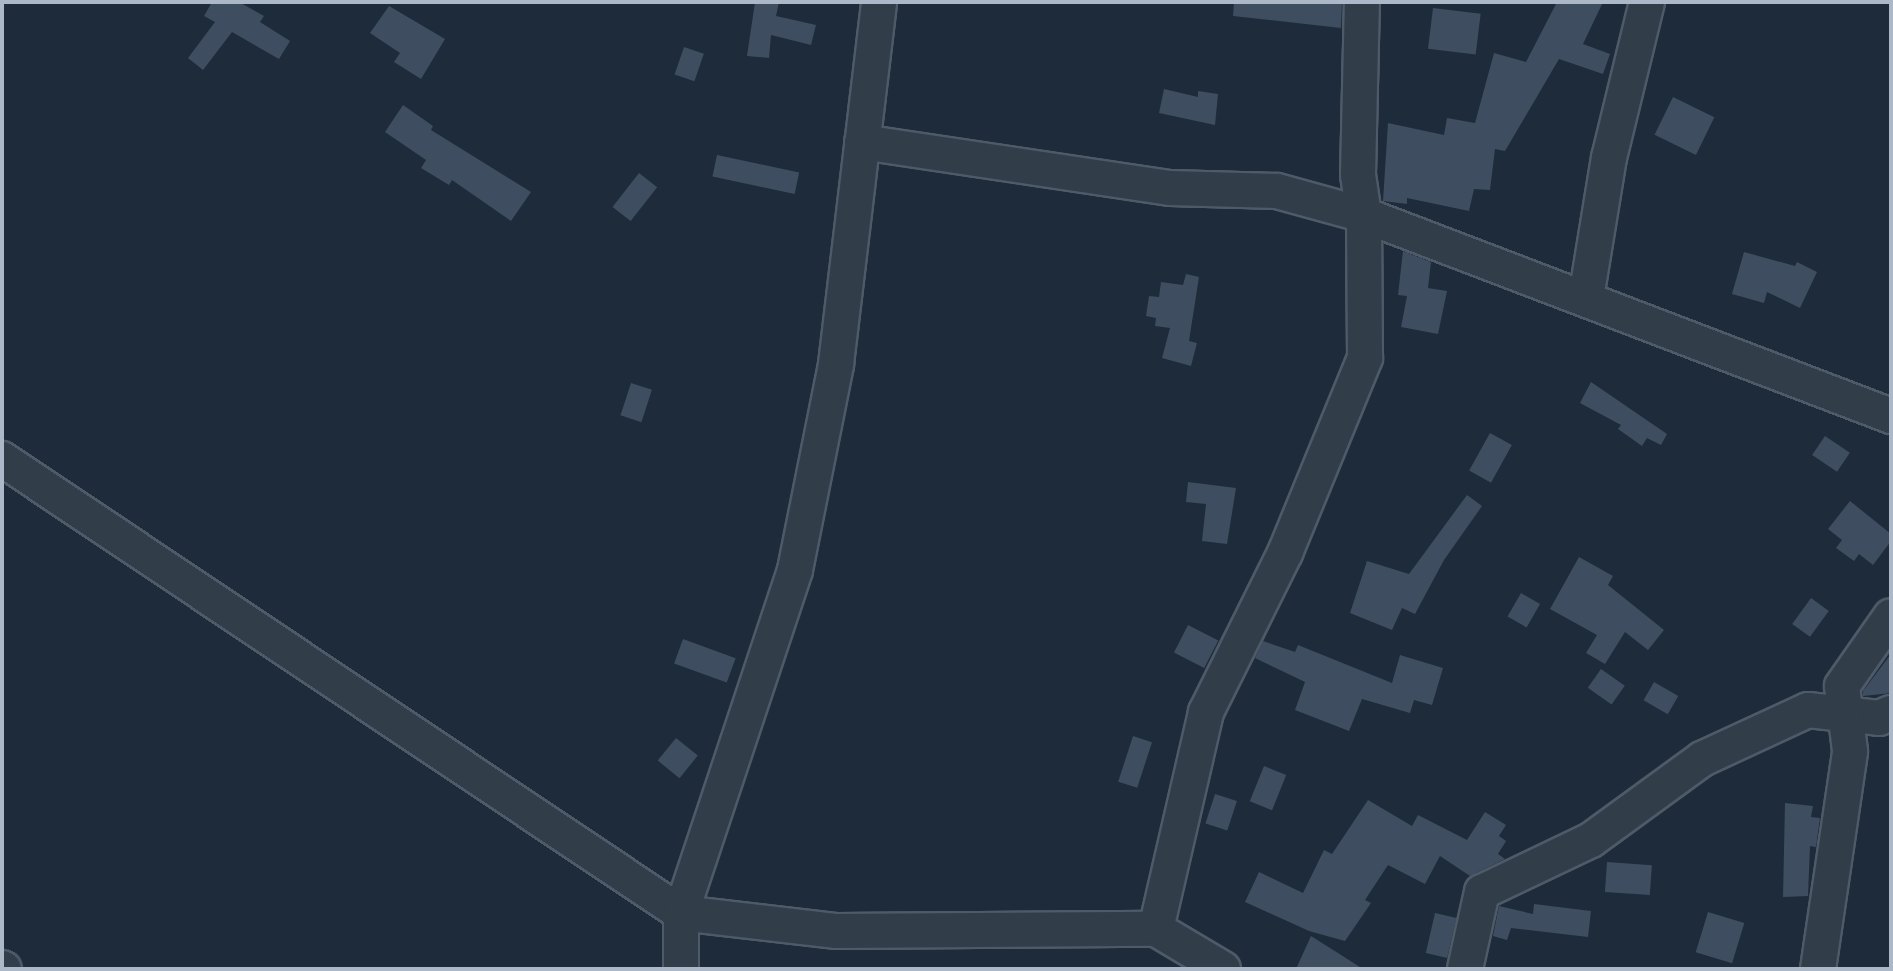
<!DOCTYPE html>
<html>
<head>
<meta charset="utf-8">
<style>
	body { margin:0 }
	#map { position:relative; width:1893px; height:971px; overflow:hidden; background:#1e2b3a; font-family:"Sofia Sans Condensed",sans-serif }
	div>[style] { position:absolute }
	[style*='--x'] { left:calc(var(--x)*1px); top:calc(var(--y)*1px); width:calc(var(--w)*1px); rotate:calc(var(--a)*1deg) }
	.building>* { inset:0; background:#3f4d60; transform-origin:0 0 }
	.roads { filter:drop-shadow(2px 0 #4f5a68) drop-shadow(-2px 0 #4f5a68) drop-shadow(0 2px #4f5a68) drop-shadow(0 -2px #4f5a68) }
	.minor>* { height:34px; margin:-17px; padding:0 17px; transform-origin:17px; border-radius:17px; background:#323d4a }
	span { translate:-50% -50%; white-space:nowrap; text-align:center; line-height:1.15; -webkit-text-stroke:6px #18222f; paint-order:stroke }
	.frame { position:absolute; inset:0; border:4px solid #acb7c7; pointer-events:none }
</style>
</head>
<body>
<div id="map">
	<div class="building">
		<div style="clip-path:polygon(212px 2px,239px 2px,264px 16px,260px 22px,290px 41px,279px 59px,232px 32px,203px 70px,188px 58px,215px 22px,204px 16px)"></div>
		<div style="clip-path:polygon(755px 2px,779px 2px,776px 16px,816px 25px,811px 45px,771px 35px,769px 58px,747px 56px)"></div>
		<div style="clip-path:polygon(1234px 2px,1342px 2px,1341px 28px,1233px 16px)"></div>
		<div style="clip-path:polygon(1557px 2px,1603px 2px,1583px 44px,1610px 54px,1603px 74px,1559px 59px,1505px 151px,1495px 149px,1490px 190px,1474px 189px,1469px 211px,1407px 198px,1407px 204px,1383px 201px,1388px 123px,1444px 135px,1447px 118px,1475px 123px,1494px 53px,1526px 62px)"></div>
		<div style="clip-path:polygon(389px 6px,445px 39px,421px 79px,394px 62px,400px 53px,370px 33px)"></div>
		<div style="left:1433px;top:8px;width:48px;height:41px;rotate:7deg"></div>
		<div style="left:684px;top:47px;width:21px;height:29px;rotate:19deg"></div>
		<div style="clip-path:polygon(1164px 89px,1198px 97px,1198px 91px,1218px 94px,1215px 125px,1159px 113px)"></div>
		<div style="left:1673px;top:97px;width:46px;height:42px;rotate:26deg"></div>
		<div style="clip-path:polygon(403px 105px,433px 126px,431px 130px,531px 192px,511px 221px,452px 180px,449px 185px,421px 168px,426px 160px,385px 132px)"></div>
		<div style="left:717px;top:155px;width:84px;height:22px;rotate:12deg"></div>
		<div style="left:639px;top:173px;width:23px;height:43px;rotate:38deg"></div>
		<div style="clip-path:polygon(1403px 251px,1431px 262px,1428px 288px,1447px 291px,1438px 334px,1401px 327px,1407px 296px,1398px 295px)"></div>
		<div style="clip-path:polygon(1744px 252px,1795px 266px,1797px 262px,1817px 272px,1800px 308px,1767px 292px,1764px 303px,1732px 294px)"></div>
		<div style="clip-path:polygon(1186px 274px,1199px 277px,1189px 341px,1197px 343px,1191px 366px,1162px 358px,1170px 328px,1155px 326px,1156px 318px,1146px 316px,1149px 296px,1159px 297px,1161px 282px,1183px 285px)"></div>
		<div style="clip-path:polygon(1591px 382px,1667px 434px,1661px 445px,1647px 438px,1642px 446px,1618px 429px,1621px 425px,1580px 403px)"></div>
		<div style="left:631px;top:383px;width:22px;height:34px;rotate:18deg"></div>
		<div style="left:1490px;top:433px;width:25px;height:43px;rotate:29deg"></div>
		<div style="left:1825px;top:436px;width:30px;height:23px;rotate:34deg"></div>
		<div style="clip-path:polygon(1188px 482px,1236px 488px,1227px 544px,1202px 541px,1206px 504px,1186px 502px)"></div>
		<div style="clip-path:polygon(1467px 495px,1482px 506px,1444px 560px,1415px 614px,1402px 608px,1392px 630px,1350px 613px,1367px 561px,1409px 574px)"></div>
		<div style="clip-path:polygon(1850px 501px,1891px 534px,1891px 541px,1873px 565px,1859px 554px,1854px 561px,1836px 548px,1842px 540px,1828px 529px)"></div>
		<div style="clip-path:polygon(1579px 557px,1613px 576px,1608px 585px,1664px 630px,1648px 650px,1625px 632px,1605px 664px,1586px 653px,1597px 635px,1550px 609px)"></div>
		<div style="left:1521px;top:593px;width:22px;height:27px;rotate:30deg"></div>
		<div style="left:1811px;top:598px;width:22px;height:32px;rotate:36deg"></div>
		<div style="left:1188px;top:625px;width:34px;height:31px;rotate:27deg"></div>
		<div style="left:683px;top:639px;width:56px;height:26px;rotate:20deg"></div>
		<div style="clip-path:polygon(1263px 641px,1295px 652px,1298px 645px,1392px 683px,1400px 655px,1443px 668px,1432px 705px,1414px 700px,1410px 713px,1362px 699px,1349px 731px,1295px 710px,1305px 682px,1255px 658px)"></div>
		<div style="clip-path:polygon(1891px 654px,1891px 693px,1863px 696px,1863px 691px)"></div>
		<div style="left:1601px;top:669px;width:29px;height:23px;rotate:35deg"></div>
		<div style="left:1654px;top:682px;width:28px;height:21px;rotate:30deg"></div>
		<div style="left:1133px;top:736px;width:20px;height:48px;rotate:18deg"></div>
		<div style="left:676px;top:738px;width:28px;height:29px;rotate:39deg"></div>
		<div style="left:1264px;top:766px;width:24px;height:38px;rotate:22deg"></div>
		<div style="left:1215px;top:794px;width:23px;height:31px;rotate:18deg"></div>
		<div style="clip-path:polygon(1368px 800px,1412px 826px,1418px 815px,1467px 840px,1485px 812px,1506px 825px,1499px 836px,1506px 841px,1498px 854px,1505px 859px,1470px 876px,1440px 856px,1425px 884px,1388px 865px,1365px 900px,1371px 903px,1345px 941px,1309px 931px,1245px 902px,1259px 872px,1303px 893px,1324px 850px,1332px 854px)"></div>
		<div style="clip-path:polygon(1785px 803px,1813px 806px,1811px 817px,1820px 818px,1816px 847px,1810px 846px,1808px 896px,1783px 897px)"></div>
		<div style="left:1607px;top:862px;width:45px;height:30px;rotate:4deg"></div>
		<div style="clip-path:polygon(1534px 904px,1591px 911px,1588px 937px,1511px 928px,1507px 940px,1493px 936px,1499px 906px,1533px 914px)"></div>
		<div style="left:1708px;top:912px;width:38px;height:42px;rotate:17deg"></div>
		<div style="left:1435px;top:913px;width:22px;height:41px;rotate:13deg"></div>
		<div style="clip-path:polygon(1311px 936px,1338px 953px,1363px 969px,1296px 969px)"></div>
	</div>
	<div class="roads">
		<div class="minor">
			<div style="--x:862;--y:142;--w:311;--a:8.5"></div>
			<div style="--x:1170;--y:188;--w:107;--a:1.6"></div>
			<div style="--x:1277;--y:191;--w:90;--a:15.4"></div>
			<div style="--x:1364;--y:215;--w:564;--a:20.88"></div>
			<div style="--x:1586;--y:298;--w:142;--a:-80.7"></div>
			<div style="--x:1609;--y:158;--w:161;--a:-76.3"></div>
			<div style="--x:2;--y:459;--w:817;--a:33.77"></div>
			<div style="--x:681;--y:913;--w:157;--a:6.6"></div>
			<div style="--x:837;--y:931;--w:319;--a:-0.4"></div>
			<div style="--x:1156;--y:929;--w:78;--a:30.8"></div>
			<div style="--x:1156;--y:929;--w:223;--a:-77"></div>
			<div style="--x:1206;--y:712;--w:178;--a:-63.6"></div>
			<div style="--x:1285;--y:553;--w:211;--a:-67.7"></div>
			<div style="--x:1365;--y:358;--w:143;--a:-90.4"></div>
			<div style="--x:1364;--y:215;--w:40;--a:-98.5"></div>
			<div style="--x:1358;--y:175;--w:173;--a:-88.7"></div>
			<div style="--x:2;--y:968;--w:2;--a:27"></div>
			<div style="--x:681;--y:969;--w:56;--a:-90"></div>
			<div style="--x:681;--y:913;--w:361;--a:-71.6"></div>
			<div style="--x:795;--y:570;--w:210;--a:-78.7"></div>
			<div style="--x:836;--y:364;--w:365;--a:-83.2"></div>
			<div style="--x:1465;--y:969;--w:79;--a:-77.6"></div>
			<div style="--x:1482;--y:892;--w:121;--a:-25.5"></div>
			<div style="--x:1591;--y:840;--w:137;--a:-36.1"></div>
			<div style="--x:1702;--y:759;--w:117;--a:-24.8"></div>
			<div style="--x:1808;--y:710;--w:71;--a:6.4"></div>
			<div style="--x:1879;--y:718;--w:13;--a:-23"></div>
			<div style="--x:1818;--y:969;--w:220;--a:-81.6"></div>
			<div style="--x:1850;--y:751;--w:65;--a:-97"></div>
			<div style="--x:1842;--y:686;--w:85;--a:-55"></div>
		</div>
	</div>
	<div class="frame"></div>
</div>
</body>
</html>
